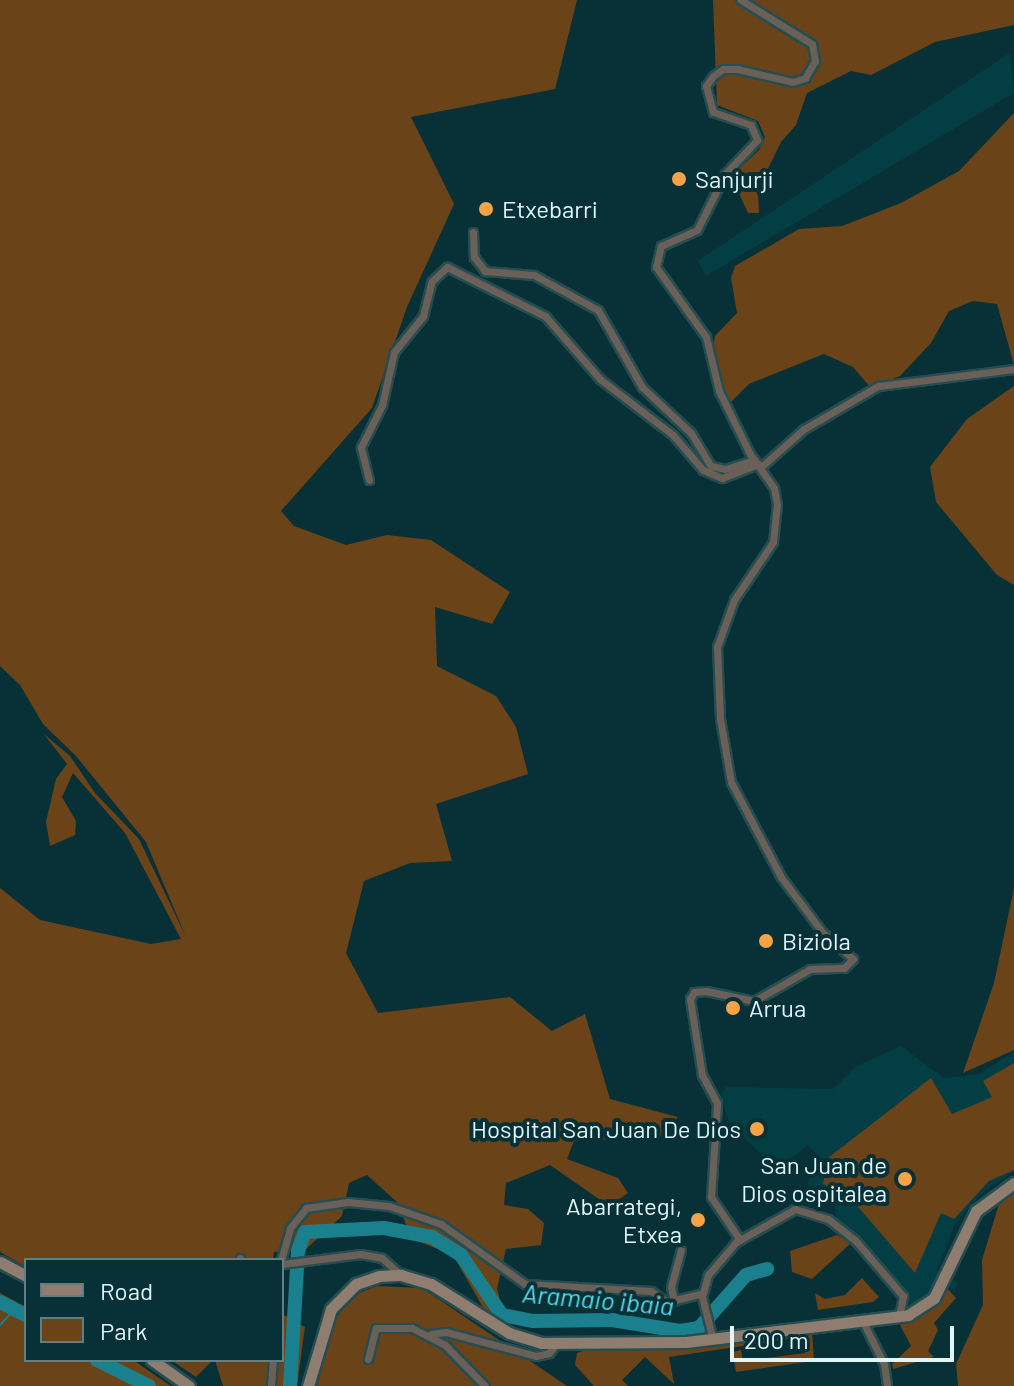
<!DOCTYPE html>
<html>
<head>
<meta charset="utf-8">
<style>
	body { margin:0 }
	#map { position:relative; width:1014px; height:1386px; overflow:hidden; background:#073136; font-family:Barlow,sans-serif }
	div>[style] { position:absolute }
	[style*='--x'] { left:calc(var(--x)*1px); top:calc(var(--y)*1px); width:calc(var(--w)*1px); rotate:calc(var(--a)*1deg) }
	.built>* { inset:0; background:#043e45 }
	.green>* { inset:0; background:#6b4318 }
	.stream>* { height:2px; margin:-1px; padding:0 1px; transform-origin:1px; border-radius:1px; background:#1a808d }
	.river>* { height:14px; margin:-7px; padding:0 7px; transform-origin:7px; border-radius:7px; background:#1a808d }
	.roads { filter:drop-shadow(2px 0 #264d51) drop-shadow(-2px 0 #264d51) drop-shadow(0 2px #264d51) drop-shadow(0 -2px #264d51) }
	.street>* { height:7px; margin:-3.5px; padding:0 3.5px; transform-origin:3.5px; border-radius:3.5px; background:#6b6057 }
	.secondary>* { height:11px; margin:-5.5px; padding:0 5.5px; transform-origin:5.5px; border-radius:5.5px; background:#8f7e6f }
	.dots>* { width:22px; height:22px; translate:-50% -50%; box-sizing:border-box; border:4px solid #073136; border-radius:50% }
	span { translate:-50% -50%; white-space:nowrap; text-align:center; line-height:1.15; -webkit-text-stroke:8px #073136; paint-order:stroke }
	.poi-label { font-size:24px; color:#e1f6f9 }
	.left { translate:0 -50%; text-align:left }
	.right { translate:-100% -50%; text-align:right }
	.water-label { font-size:26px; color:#54dcee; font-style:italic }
	.legend { position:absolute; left:24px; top:1258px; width:260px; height:104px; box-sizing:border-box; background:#073136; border:2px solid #5e8084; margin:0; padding:10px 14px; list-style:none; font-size:24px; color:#e1f6f9 }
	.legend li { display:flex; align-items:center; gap:16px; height:40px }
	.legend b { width:40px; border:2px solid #5e8084 }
	.scale { position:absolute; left:730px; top:1326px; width:224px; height:36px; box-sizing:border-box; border:4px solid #e1f6f9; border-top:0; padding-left:10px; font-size:24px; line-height:28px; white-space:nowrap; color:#e1f6f9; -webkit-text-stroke:6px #073136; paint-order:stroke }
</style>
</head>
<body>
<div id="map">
	<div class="built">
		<div style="clip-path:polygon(1010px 53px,1014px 93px,706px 276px,698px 261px)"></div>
		<div style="clip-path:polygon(901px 1046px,944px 1078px,979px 1074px,1014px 1052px,1014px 1171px,984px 1191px,956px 1222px,937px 1270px,957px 1283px,954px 1290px,937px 1280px,932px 1296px,908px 1311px,901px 1303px,907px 1296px,836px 1218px,834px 1199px,807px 1186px,819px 1157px,808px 1145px,777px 1169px,729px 1123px,721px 1095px,726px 1087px,834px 1089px,857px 1066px)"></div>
	</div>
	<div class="green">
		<div style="clip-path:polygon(0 0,577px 0,555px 89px,411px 117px,454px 204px,407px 307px,372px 408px,281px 511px,294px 526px,346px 545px,387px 535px,431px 540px,510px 592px,492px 624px,435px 607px,437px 666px,496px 696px,516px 727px,528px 774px,436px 804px,452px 861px,410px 863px,364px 881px,346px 953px,378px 1013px,510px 997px,552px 1031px,585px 1014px,610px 1099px,678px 1117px,660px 1137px,574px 1141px,567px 1159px,618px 1178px,628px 1193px,609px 1206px,550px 1165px,506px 1183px,504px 1205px,528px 1209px,544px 1223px,541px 1245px,506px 1249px,497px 1289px,507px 1324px,485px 1311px,453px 1255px,412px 1239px,397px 1202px,367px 1175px,349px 1183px,342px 1216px,305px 1250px,274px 1252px,273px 1260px,26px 1260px,26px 1267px,0 1252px,0 888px,40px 920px,151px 944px,181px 939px,125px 833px,73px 773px,62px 797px,76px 821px,75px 835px,50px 846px,46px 822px,56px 779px,67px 764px,44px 734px,70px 756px,95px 793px,139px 839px,186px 937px,146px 842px,76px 756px,43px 724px,20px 685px,0 666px)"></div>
		<div style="clip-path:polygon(713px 0,1014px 0,1014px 25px,935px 42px,871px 75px,851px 71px,807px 93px,796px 125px,781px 142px,758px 189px,759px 213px,748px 213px,731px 176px,759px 150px,765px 137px,758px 121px,717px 105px)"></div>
		<div style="clip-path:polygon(1014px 113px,1014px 365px,997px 304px,973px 301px,949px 311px,931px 343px,900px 376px,871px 388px,853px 367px,824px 354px,749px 384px,728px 405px,713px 347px,715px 336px,737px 313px,731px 278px,735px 266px,799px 229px,842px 226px,901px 203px,959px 171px)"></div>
		<div style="clip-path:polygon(1014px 386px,1014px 585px,997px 575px,936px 502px,930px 467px,967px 419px)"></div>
		<div style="clip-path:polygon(1014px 888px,1014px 1050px,963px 1073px,994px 983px)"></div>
		<div style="clip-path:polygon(1014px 1063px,1014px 1170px,989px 1181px,954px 1219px,941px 1213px,915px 1273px,847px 1194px,823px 1184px,828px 1158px,931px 1078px,952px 1114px,992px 1097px,983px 1081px)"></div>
		<div style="clip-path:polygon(1014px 1193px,1014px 1386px,958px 1386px,956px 1364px,983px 1305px,982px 1260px,1001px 1197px)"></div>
		<div style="clip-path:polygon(837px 1235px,851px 1243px,812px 1279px,792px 1272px,790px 1251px)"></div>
		<div style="clip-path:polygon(862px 1278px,879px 1297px,873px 1302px,818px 1310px,815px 1293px,825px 1299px,845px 1295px)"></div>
		<div style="clip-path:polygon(377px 1286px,422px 1288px,567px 1386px,317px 1386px,335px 1320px,352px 1296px)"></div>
		<div style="clip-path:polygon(945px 1286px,956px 1298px,934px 1323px,938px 1330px,928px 1351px,934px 1357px,893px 1369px,892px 1364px,911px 1346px,900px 1325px,928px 1312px)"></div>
		<div style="clip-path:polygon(0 1293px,26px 1307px,26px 1360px,133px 1360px,171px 1386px,0 1386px)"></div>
		<div style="clip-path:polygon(282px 1314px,305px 1327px,297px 1386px,223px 1386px,215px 1360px,282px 1360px)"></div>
		<div style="clip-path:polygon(812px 1331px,814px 1361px,736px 1372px,733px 1352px,741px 1350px,743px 1361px,805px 1353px,802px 1337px,669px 1357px,674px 1384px,645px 1357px,622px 1380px,628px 1386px,594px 1386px,575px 1365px,577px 1353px,588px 1349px,655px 1350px)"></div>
		<div style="clip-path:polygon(171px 1360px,213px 1360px,196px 1377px)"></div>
	</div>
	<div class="stream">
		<div style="--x:0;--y:1325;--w:22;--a:-47"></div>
	</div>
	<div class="river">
		<div style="--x:0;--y:1302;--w:29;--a:27"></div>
		<div style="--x:97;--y:1360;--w:58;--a:26.6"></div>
		<div style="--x:290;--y:1386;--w:135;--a:-86.6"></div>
		<div style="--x:298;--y:1251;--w:20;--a:-70"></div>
		<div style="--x:305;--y:1232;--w:79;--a:-2.9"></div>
		<div style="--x:384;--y:1228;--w:49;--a:10.6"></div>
		<div style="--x:432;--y:1237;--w:34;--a:32"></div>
		<div style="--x:461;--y:1255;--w:73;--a:55.7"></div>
		<div style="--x:502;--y:1315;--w:32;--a:11"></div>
		<div style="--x:533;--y:1321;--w:79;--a:-0.7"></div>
		<div style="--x:612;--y:1320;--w:69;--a:9.2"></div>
		<div style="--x:680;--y:1331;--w:19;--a:-9"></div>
		<div style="--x:699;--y:1328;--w:71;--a:-48.4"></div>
		<div style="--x:746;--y:1275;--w:22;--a:-16"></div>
	</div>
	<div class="roads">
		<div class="street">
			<div style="--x:473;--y:232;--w:25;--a:88"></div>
			<div style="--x:474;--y:257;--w:18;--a:52"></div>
			<div style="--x:485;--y:271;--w:49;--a:4.7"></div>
			<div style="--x:534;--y:275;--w:73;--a:28.7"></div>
			<div style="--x:598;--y:310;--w:89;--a:60.3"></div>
			<div style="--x:642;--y:387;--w:67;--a:43.2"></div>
			<div style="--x:691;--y:433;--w:39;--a:59"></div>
			<div style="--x:711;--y:466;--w:14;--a:12"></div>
			<div style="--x:725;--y:469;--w:31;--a:-17"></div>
			<div style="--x:761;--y:467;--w:57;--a:-41.5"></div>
			<div style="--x:804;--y:429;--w:86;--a:-30.2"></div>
			<div style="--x:878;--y:386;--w:137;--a:-7.1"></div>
			<div style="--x:369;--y:480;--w:34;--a:-104"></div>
			<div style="--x:361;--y:447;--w:47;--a:-63.4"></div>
			<div style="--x:382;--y:405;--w:54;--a:-77.2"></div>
			<div style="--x:394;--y:352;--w:46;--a:-51.1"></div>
			<div style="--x:423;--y:316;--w:36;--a:-76"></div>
			<div style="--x:432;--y:281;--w:21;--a:-43"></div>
			<div style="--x:447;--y:267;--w:110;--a:26.6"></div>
			<div style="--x:545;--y:316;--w:84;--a:48.9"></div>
			<div style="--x:600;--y:379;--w:92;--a:37.5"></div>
			<div style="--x:673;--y:435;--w:46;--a:49.4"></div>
			<div style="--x:703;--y:470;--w:21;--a:23"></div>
			<div style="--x:722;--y:478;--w:39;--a:-21"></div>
			<div style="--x:740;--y:1240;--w:52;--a:-124"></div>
			<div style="--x:711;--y:1197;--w:94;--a:-86.3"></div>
			<div style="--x:717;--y:1103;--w:32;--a:-118"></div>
			<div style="--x:702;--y:1075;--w:77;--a:-99"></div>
			<div style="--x:690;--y:999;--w:8;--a:-60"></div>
			<div style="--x:694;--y:992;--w:12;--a:-5"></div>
			<div style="--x:706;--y:991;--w:49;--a:11.8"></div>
			<div style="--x:754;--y:1001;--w:64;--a:-29.7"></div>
			<div style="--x:810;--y:969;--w:34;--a:-2"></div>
			<div style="--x:844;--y:968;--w:13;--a:-45"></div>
			<div style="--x:853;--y:959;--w:40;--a:-139"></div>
			<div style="--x:823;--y:933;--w:70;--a:-126.9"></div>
			<div style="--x:781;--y:877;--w:107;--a:-117.8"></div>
			<div style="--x:731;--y:782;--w:65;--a:-99.8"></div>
			<div style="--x:720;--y:718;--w:71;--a:-92.4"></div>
			<div style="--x:717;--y:647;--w:50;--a:-70.1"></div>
			<div style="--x:734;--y:600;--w:70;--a:-56.1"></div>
			<div style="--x:773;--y:542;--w:37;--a:-84"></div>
			<div style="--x:777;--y:505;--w:17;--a:-100"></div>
			<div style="--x:774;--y:488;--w:42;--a:-125.2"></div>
			<div style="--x:750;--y:454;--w:70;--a:-116.2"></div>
			<div style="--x:719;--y:391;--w:56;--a:-103.5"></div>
			<div style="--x:706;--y:337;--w:86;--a:-125.5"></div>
			<div style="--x:656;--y:267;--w:22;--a:-77"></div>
			<div style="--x:661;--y:246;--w:39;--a:-24"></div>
			<div style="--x:697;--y:230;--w:63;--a:-63.4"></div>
			<div style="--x:725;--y:174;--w:47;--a:-46.7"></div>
			<div style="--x:757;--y:140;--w:16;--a:-112"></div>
			<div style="--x:751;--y:125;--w:40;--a:-161.1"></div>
			<div style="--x:713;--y:112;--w:27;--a:-105"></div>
			<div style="--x:706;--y:86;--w:12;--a:-55"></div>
			<div style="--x:713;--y:76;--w:12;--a:-35"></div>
			<div style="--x:723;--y:69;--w:14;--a:0"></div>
			<div style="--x:737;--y:69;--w:57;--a:13.1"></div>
			<div style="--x:793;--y:82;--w:13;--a:-18"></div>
			<div style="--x:805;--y:78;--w:20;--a:-60"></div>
			<div style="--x:815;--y:61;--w:17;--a:-100"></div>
			<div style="--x:812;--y:44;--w:84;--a:-148.2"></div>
			<div style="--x:240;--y:1260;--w:2;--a:-90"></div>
			<div style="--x:281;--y:1260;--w:33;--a:-74"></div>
			<div style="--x:290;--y:1228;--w:26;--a:-51"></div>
			<div style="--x:306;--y:1208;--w:42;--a:-8.1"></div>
			<div style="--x:348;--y:1202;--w:41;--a:5.6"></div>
			<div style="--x:389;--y:1206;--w:55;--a:19.1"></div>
			<div style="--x:441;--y:1224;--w:103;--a:35.5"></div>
			<div style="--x:525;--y:1284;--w:126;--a:3.2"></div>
			<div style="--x:651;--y:1291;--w:19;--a:35"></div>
			<div style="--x:667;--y:1302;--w:36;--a:-14"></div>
			<div style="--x:282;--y:1264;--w:79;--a:-7.3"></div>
			<div style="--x:360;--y:1254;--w:22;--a:10"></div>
			<div style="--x:382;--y:1258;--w:25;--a:42"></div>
			<div style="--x:674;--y:1301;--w:14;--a:-102"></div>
			<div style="--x:671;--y:1287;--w:38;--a:-75"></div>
			<div style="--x:862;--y:1320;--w:49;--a:63.4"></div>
			<div style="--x:884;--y:1364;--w:22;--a:82"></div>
			<div style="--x:431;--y:1334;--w:15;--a:-8"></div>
			<div style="--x:446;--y:1332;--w:93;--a:14.9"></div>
			<div style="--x:536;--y:1356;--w:13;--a:-13"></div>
			<div style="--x:549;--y:1353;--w:13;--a:-51"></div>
			<div style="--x:713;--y:1340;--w:44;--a:-104.3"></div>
			<div style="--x:702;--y:1297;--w:23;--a:-75"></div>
			<div style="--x:708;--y:1275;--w:43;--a:-49.7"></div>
			<div style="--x:736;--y:1242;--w:68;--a:-29.2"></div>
			<div style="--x:795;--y:1209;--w:34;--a:17"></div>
			<div style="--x:828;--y:1219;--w:34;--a:38"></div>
			<div style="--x:855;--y:1240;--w:74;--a:49.4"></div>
			<div style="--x:903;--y:1296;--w:20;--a:101"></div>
			<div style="--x:368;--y:1359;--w:32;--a:-76"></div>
			<div style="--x:376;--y:1328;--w:36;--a:0"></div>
			<div style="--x:412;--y:1328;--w:37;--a:27"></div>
			<div style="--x:445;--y:1345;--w:57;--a:45.7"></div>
			<div style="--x:271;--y:1386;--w:26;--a:-86"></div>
		</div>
		<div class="secondary">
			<div style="--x:0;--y:1262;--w:30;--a:28"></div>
			<div style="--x:152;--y:1360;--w:45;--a:35.1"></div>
			<div style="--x:308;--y:1386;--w:80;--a:-73.4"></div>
			<div style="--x:331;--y:1309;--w:35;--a:-45"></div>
			<div style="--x:356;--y:1284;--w:24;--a:-19"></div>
			<div style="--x:379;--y:1276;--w:22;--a:-3"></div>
			<div style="--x:401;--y:1275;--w:31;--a:17"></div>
			<div style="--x:431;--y:1284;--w:92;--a:32.1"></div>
			<div style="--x:509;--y:1333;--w:34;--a:17"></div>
			<div style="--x:542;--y:1343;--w:144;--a:-0.4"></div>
			<div style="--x:686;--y:1342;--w:224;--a:-6.9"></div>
			<div style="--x:908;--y:1315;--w:31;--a:-33"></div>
			<div style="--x:934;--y:1298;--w:97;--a:-64.2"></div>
			<div style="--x:976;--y:1211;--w:47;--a:-36.4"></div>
		</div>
	</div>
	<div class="dots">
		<div style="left:679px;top:179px;background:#f6a247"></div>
		<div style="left:486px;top:209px;background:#f6a247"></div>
		<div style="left:766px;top:941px;background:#f6a247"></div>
		<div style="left:733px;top:1008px;background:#f6a247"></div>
		<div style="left:757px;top:1129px;background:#f6a247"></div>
		<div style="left:905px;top:1179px;background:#f6a247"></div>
		<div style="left:698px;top:1220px;background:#f6a247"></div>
	</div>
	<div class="poi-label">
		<span class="left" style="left:695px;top:179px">Sanjurji</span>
		<span class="left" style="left:502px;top:209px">Etxebarri</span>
		<span class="left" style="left:782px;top:941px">Biziola</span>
		<span class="left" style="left:749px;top:1008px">Arrua</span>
		<span class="right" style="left:741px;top:1129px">Hospital San Juan De Dios</span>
		<span class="right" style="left:887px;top:1179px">San Juan de<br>Dios ospitalea</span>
		<span class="right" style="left:682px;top:1220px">Abarrategi,<br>Etxea</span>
	</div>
	<div class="water-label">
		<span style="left:598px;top:1299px;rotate:5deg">Aramaio ibaia</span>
	</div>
	<ul class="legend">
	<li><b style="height:10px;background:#8f7e6f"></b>Road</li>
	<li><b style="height:22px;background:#6b4318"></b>Park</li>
	</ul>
	<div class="scale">200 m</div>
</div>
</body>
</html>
